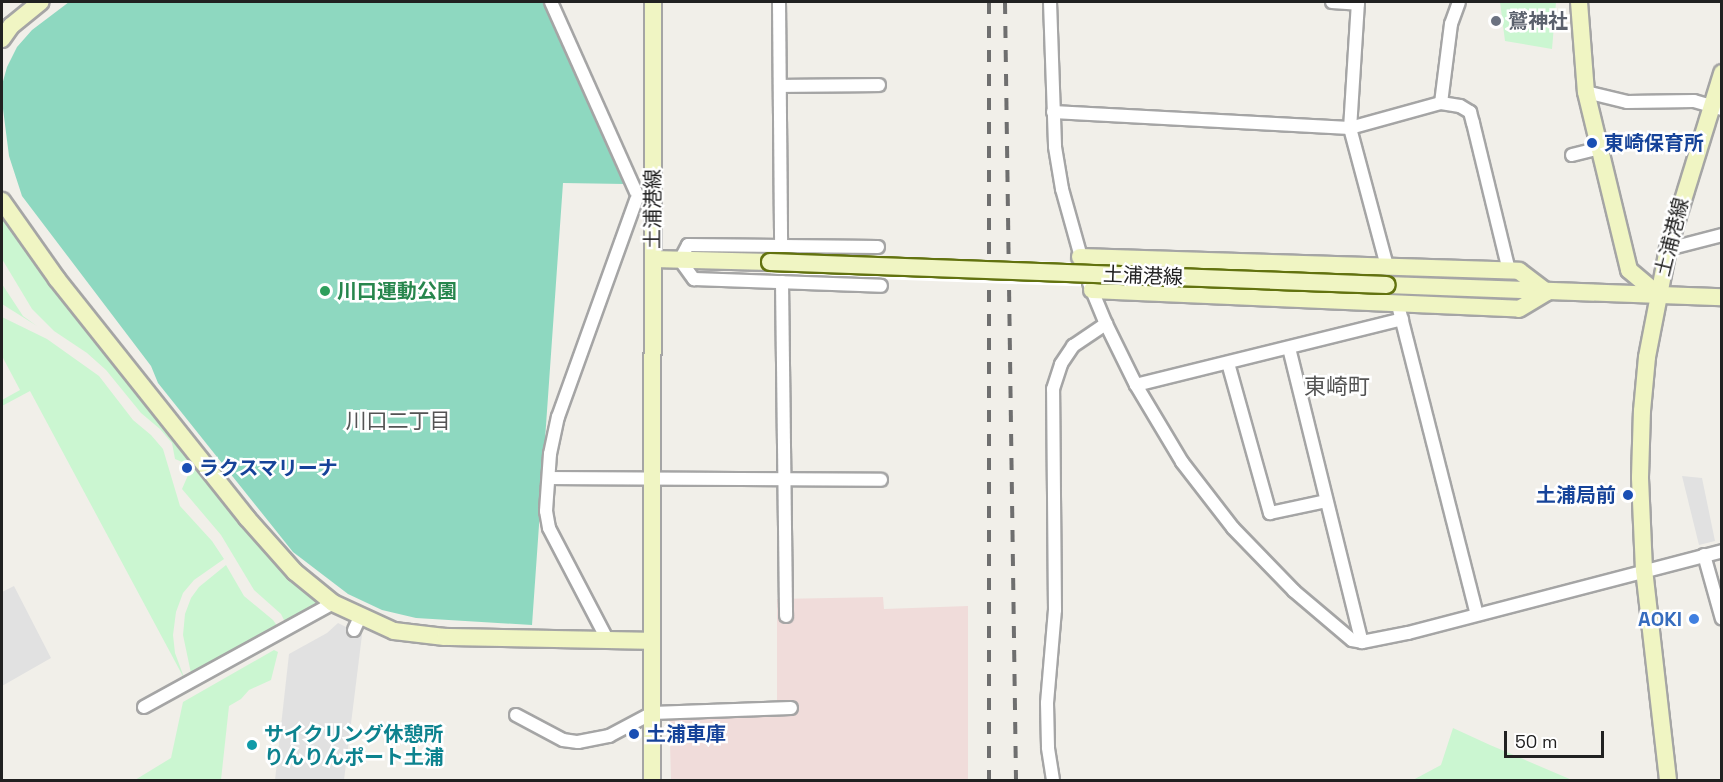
<!DOCTYPE html>
<html>
<head>
<meta charset="utf-8">
<style>
	body { margin:0 }
	#map { position:relative; width:1723px; height:782px; overflow:hidden; background:#f1efe9; font-family:"Space Grotesk","Noto Sans JP",sans-serif }
	div>[style] { position:absolute }
	[style*='--x'] { left:calc(var(--x)*1px); top:calc(var(--y)*1px); width:calc(var(--w)*1px); rotate:calc(var(--a)*1deg) }
	.commercial>* { inset:0; background:#f0dcda }
	.park>* { inset:0; background:#cbf6d1 }
	.pitch>* { inset:0; background:#8ed8c0 }
	.parking>* { inset:0; background:#e1e1e1 }
	.pier>* { inset:0; background:#fff }
	.roads { filter:drop-shadow(2px 0 #a5a5a5) drop-shadow(-2px 0 #a5a5a5) drop-shadow(0 2px #a5a5a5) drop-shadow(0 -2px #a5a5a5) }
	.street>* { height:12px; margin:-6px; padding:0 6px; transform-origin:6px; border-radius:6px; background:#fff }
	.secondary>* { height:16px; margin:-8px; padding:0 8px; transform-origin:8px; border-radius:8px; background:#f0f5c3 }
	.rail>* { height:4px; margin-top:-2px; transform-origin:0; background:repeating-linear-gradient(90deg,#6f6f6f 0 12px,transparent 0 24px) }
	.bridges { filter:drop-shadow(2px 0 #62720f) drop-shadow(-2px 0 #62720f) drop-shadow(0 2px #62720f) drop-shadow(0 -2px #62720f) }
	.secondary-bridge>* { height:16px; margin:-8px; padding:0 8px; transform-origin:8px; border-radius:8px; background:#f0f5c3 }
	.dots>* { width:16px; height:16px; translate:-50% -50%; box-sizing:border-box; border:3px solid #fff; border-radius:50% }
	span { translate:-50% -50%; white-space:nowrap; text-align:center; line-height:1.15; -webkit-text-stroke:5px #fff; paint-order:stroke }
	.worship-label { font-size:20px; color:#5b616d; font-weight:700 }
	.left { translate:0 -50%; text-align:left }
	.transit-label { font-size:20px; color:#164399; font-weight:700 }
	.right { translate:-100% -50%; text-align:right }
	.street-label { font-size:20px; color:#212121 }
	.leisure-label { font-size:20px; color:#27864d; font-weight:700 }
	.shop-label { font-size:20px; color:#366cbe; font-weight:700 }
	.culture-label { font-size:20px; color:#0d838f; font-weight:700 }
	.neighbourhood-label { font-size:21px; color:#545454 }
	.quarter-label { font-size:22px; color:#545454 }
	.frame { position:absolute; inset:0; border:3px solid #212121; pointer-events:none }
	.scale { position:absolute; left:1504px; top:731px; width:100px; height:27px; box-sizing:border-box; border:3px solid #212121; border-top:0; padding-left:8px; font-size:18px; line-height:21px; white-space:nowrap; color:#212121; -webkit-text-stroke:4px #fff; paint-order:stroke }
</style>
</head>
<body>
<div id="map">
	<div class="commercial">
		<div style="clip-path:polygon(883px 597px,884px 609px,968px 606px,968px 780px,671px 780px,669px 709px,777px 705px,777px 599px)"></div>
	</div>
	<div class="park">
		<div style="clip-path:polygon(1500px 2px,1556px 2px,1552px 49px,1505px 41px)"></div>
		<div style="clip-path:polygon(2px 211px,328px 603px,287px 626px,281px 614px,254px 590px,221px 535px,182px 489px,192px 466px,175px 459px,172px 443px,160px 429px,141px 413px,106px 370px,87px 353px,54px 331px,32px 309px,2px 259px)"></div>
		<div style="clip-path:polygon(2px 284px,23px 316px,37px 326px,2px 304px)"></div>
		<div style="clip-path:polygon(2px 317px,47px 339px,99px 376px,133px 420px,151px 435px,163px 449px,180px 506px,212px 541px,224px 559px,194px 580px,183px 593px,176px 612px,173px 635px,175px 653px,185px 680px,30px 391px,2px 406px,2px 400px,20px 390px,2px 356px)"></div>
		<div style="clip-path:polygon(226px 565px,244px 596px,273px 620px,280px 630px,192px 678px,183px 635px,185px 614px,191px 598px,199px 587px)"></div>
		<div style="clip-path:polygon(274px 650px,278px 652px,271px 680px,249px 690px,241px 699px,229px 706px,221px 780px,135px 780px,171px 758px,183px 702px)"></div>
		<div style="clip-path:polygon(1453px 728px,1490px 745px,1572px 780px,1413px 780px,1441px 765px)"></div>
	</div>
	<div class="pitch">
		<div style="clip-path:polygon(69px 2px,546px 2px,625px 184px,563px 183px,532px 625px,416px 618px,382px 610px,348px 594px,293px 552px,158px 383px,151px 366px,22px 196px,9px 156px,2px 101px,2px 85px,7px 67px,17px 47px,32px 30px)"></div>
	</div>
	<div class="parking">
		<div style="clip-path:polygon(1682px 476px,1702px 478px,1715px 541px,1699px 545px)"></div>
		<div style="clip-path:polygon(14px 586px,51px 658px,2px 686px,2px 592px)"></div>
		<div style="clip-path:polygon(338px 623px,362px 635px,344px 780px,275px 780px,289px 654px,327px 633px)"></div>
	</div>
	<div class="pier">
		<div style="clip-path:polygon(771px 253px,1383px 272px,1391px 298px,771px 275px)"></div>
	</div>
	<div class="roads">
		<div class="street">
			<div style="--x:551;--y:2;--w:208;--a:65.9"></div>
			<div style="--x:779;--y:2;--w:244;--a:89.5"></div>
			<div style="--x:1050;--y:2;--w:145;--a:88"></div>
			<div style="--x:1055;--y:147;--w:43;--a:80.5"></div>
			<div style="--x:1062;--y:189;--w:78;--a:74.4"></div>
			<div style="--x:1332;--y:2;--w:26;--a:4"></div>
			<div style="--x:1358;--y:2;--w:126;--a:93.6"></div>
			<div style="--x:1350;--y:128;--w:143;--a:75"></div>
			<div style="--x:780;--y:86;--w:99;--a:-0.6"></div>
			<div style="--x:1586;--y:92;--w:42;--a:13.7"></div>
			<div style="--x:1627;--y:102;--w:67;--a:-0.9"></div>
			<div style="--x:1694;--y:101;--w:29;--a:16"></div>
			<div style="--x:1441;--y:103;--w:80;--a:-82.8"></div>
			<div style="--x:1451;--y:24;--w:23;--a:-70"></div>
			<div style="--x:1053;--y:112;--w:297;--a:3.1"></div>
			<div style="--x:1350;--y:128;--w:94;--a:-15.4"></div>
			<div style="--x:1441;--y:103;--w:19;--a:9"></div>
			<div style="--x:1460;--y:106;--w:12;--a:31"></div>
			<div style="--x:1470;--y:112;--w:11;--a:75"></div>
			<div style="--x:1473;--y:123;--w:148;--a:76.3"></div>
			<div style="--x:1572;--y:155;--w:29;--a:-14"></div>
			<div style="--x:878;--y:247;--w:190;--a:-179.4"></div>
			<div style="--x:688;--y:245;--w:17;--a:118"></div>
			<div style="--x:680;--y:260;--w:24;--a:54"></div>
			<div style="--x:694;--y:279;--w:187;--a:2.1"></div>
			<div style="--x:1668;--y:249;--w:56;--a:-14.5"></div>
			<div style="--x:782;--y:282;--w:334;--a:89.3"></div>
			<div style="--x:1089;--y:283;--w:44;--a:67.5"></div>
			<div style="--x:1106;--y:324;--w:68;--a:63.8"></div>
			<div style="--x:1136;--y:385;--w:90;--a:59.1"></div>
			<div style="--x:1182;--y:462;--w:83;--a:52.3"></div>
			<div style="--x:1233;--y:528;--w:88;--a:45.9"></div>
			<div style="--x:1294;--y:591;--w:76;--a:40.2"></div>
			<div style="--x:1352;--y:640;--w:10;--a:11"></div>
			<div style="--x:1362;--y:642;--w:47;--a:-11.1"></div>
			<div style="--x:1408;--y:633;--w:325;--a:-14.6"></div>
			<div style="--x:1398;--y:305;--w:319;--a:75.7"></div>
			<div style="--x:1289;--y:348;--w:303;--a:76.1"></div>
			<div style="--x:1228;--y:363;--w:156;--a:74.4"></div>
			<div style="--x:1270;--y:513;--w:57;--a:-12.1"></div>
			<div style="--x:1136;--y:385;--w:274;--a:-13.9"></div>
			<div style="--x:549;--y:478;--w:332;--a:0.3"></div>
			<div style="--x:1704;--y:555;--w:66;--a:74.3"></div>
			<div style="--x:354;--y:630;--w:14;--a:-65"></div>
			<div style="--x:607;--y:639;--w:125;--a:-117.6"></div>
			<div style="--x:549;--y:528;--w:17;--a:-100"></div>
			<div style="--x:546;--y:511;--w:57;--a:-86"></div>
			<div style="--x:550;--y:454;--w:38;--a:-78"></div>
			<div style="--x:558;--y:417;--w:231;--a:-70.2"></div>
			<div style="--x:144;--y:707;--w:216;--a:-28.8"></div>
			<div style="--x:516;--y:715;--w:53;--a:28"></div>
			<div style="--x:563;--y:740;--w:15;--a:8"></div>
			<div style="--x:578;--y:742;--w:32;--a:-11"></div>
			<div style="--x:609;--y:736;--w:49;--a:-28.1"></div>
			<div style="--x:652;--y:713;--w:139;--a:-2.1"></div>
			<div style="--x:1053;--y:780;--w:33;--a:-99"></div>
			<div style="--x:1048;--y:747;--w:44;--a:-91.3"></div>
			<div style="--x:1047;--y:703;--w:93;--a:-85.1"></div>
			<div style="--x:1055;--y:610;--w:221;--a:-90.5"></div>
			<div style="--x:1053;--y:389;--w:26;--a:-72"></div>
			<div style="--x:1061;--y:364;--w:22;--a:-56"></div>
			<div style="--x:1073;--y:346;--w:40;--a:-34"></div>
		</div>
		<div class="secondary">
			<div style="--x:1579;--y:2;--w:90;--a:85.6"></div>
			<div style="--x:1586;--y:92;--w:183;--a:76.4"></div>
			<div style="--x:1629;--y:270;--w:39;--a:40"></div>
			<div style="--x:2;--y:39;--w:16;--a:-55"></div>
			<div style="--x:11;--y:26;--w:38;--a:-39"></div>
			<div style="--x:2;--y:201;--w:95;--a:54.8"></div>
			<div style="--x:57;--y:279;--w:305;--a:51.5"></div>
			<div style="--x:247;--y:518;--w:72;--a:48.4"></div>
			<div style="--x:295;--y:572;--w:49;--a:39.2"></div>
			<div style="--x:333;--y:603;--w:67;--a:24.7"></div>
			<div style="--x:394;--y:631;--w:51;--a:6.7"></div>
			<div style="--x:445;--y:637;--w:206;--a:1.1"></div>
			<div style="--x:1080;--y:257;--w:439;--a:1.8"></div>
			<div style="--x:1519;--y:271;--w:35;--a:37"></div>
			<div style="--x:653;--y:259;--w:117;--a:1.5"></div>
			<div style="--x:1387;--y:285;--w:335;--a:2.1"></div>
			<div style="--x:1092;--y:290;--w:427;--a:2.5"></div>
			<div style="--x:1519;--y:309;--w:33;--a:-31"></div>
			<div style="--x:652;--y:780;--w:778;--a:-89.93"></div>
			<div style="--x:1668;--y:780;--w:211;--a:-96.5"></div>
			<div style="--x:1644;--y:570;--w:93;--a:-92.5"></div>
			<div style="--x:1640;--y:477;--w:66;--a:-88.3"></div>
			<div style="--x:1642;--y:411;--w:54;--a:-84.7"></div>
			<div style="--x:1647;--y:357;--w:110;--a:-79"></div>
			<div style="--x:1668;--y:249;--w:184;--a:-72.9"></div>
		</div>
	</div>
	<div class="rail">
		<div style="--x:989;--y:2;--w:778;--a:90"></div>
		<div style="--x:1005;--y:2;--w:778;--a:89.19"></div>
	</div>
	<div class="bridges">
		<div class="secondary-bridge">
			<div style="--x:770;--y:262;--w:617;--a:2.13"></div>
		</div>
	</div>
	<div class="dots">
		<div style="left:1496px;top:21px;background:#6b7280"></div>
		<div style="left:1592px;top:143px;background:#1a4fb4"></div>
		<div style="left:325px;top:291px;background:#2e9e5b"></div>
		<div style="left:187px;top:468px;background:#1a4fb4"></div>
		<div style="left:1628px;top:495px;background:#1a4fb4"></div>
		<div style="left:1694px;top:619px;background:#3f7fe0"></div>
		<div style="left:634px;top:734px;background:#1a4fb4"></div>
		<div style="left:252px;top:745px;background:#0f9aa8"></div>
	</div>
	<div class="worship-label">
		<span class="left" style="left:1508px;top:21px">鷲神社</span>
	</div>
	<div class="transit-label">
		<span class="left" style="left:1604px;top:143px">東崎保育所</span>
		<span class="left" style="left:199px;top:468px">ラクスマリーナ</span>
		<span class="right" style="left:1616px;top:495px">土浦局前</span>
		<span class="left" style="left:646px;top:734px">土浦車庫</span>
	</div>
	<div class="street-label">
		<span style="left:653px;top:209px;rotate:-90deg">土浦港線</span>
		<span style="left:1672px;top:237px;rotate:-76deg">土浦港線</span>
		<span style="left:1143px;top:276px;rotate:2deg">土浦港線</span>
	</div>
	<div class="leisure-label">
		<span class="left" style="left:337px;top:291px">川口運動公園</span>
	</div>
	<div class="shop-label">
		<span class="right" style="left:1682px;top:619px">AOKI</span>
	</div>
	<div class="culture-label">
		<span class="left" style="left:264px;top:746px">サイクリング休憩所<br>りんりんポート土浦</span>
	</div>
	<div class="neighbourhood-label">
		<span style="left:398px;top:421px">川口二丁目</span>
	</div>
	<div class="quarter-label">
		<span style="left:1337px;top:387px">東崎町</span>
	</div>
	<div class="frame"></div>
	<div class="scale">50 m</div>
</div>
</body>
</html>
